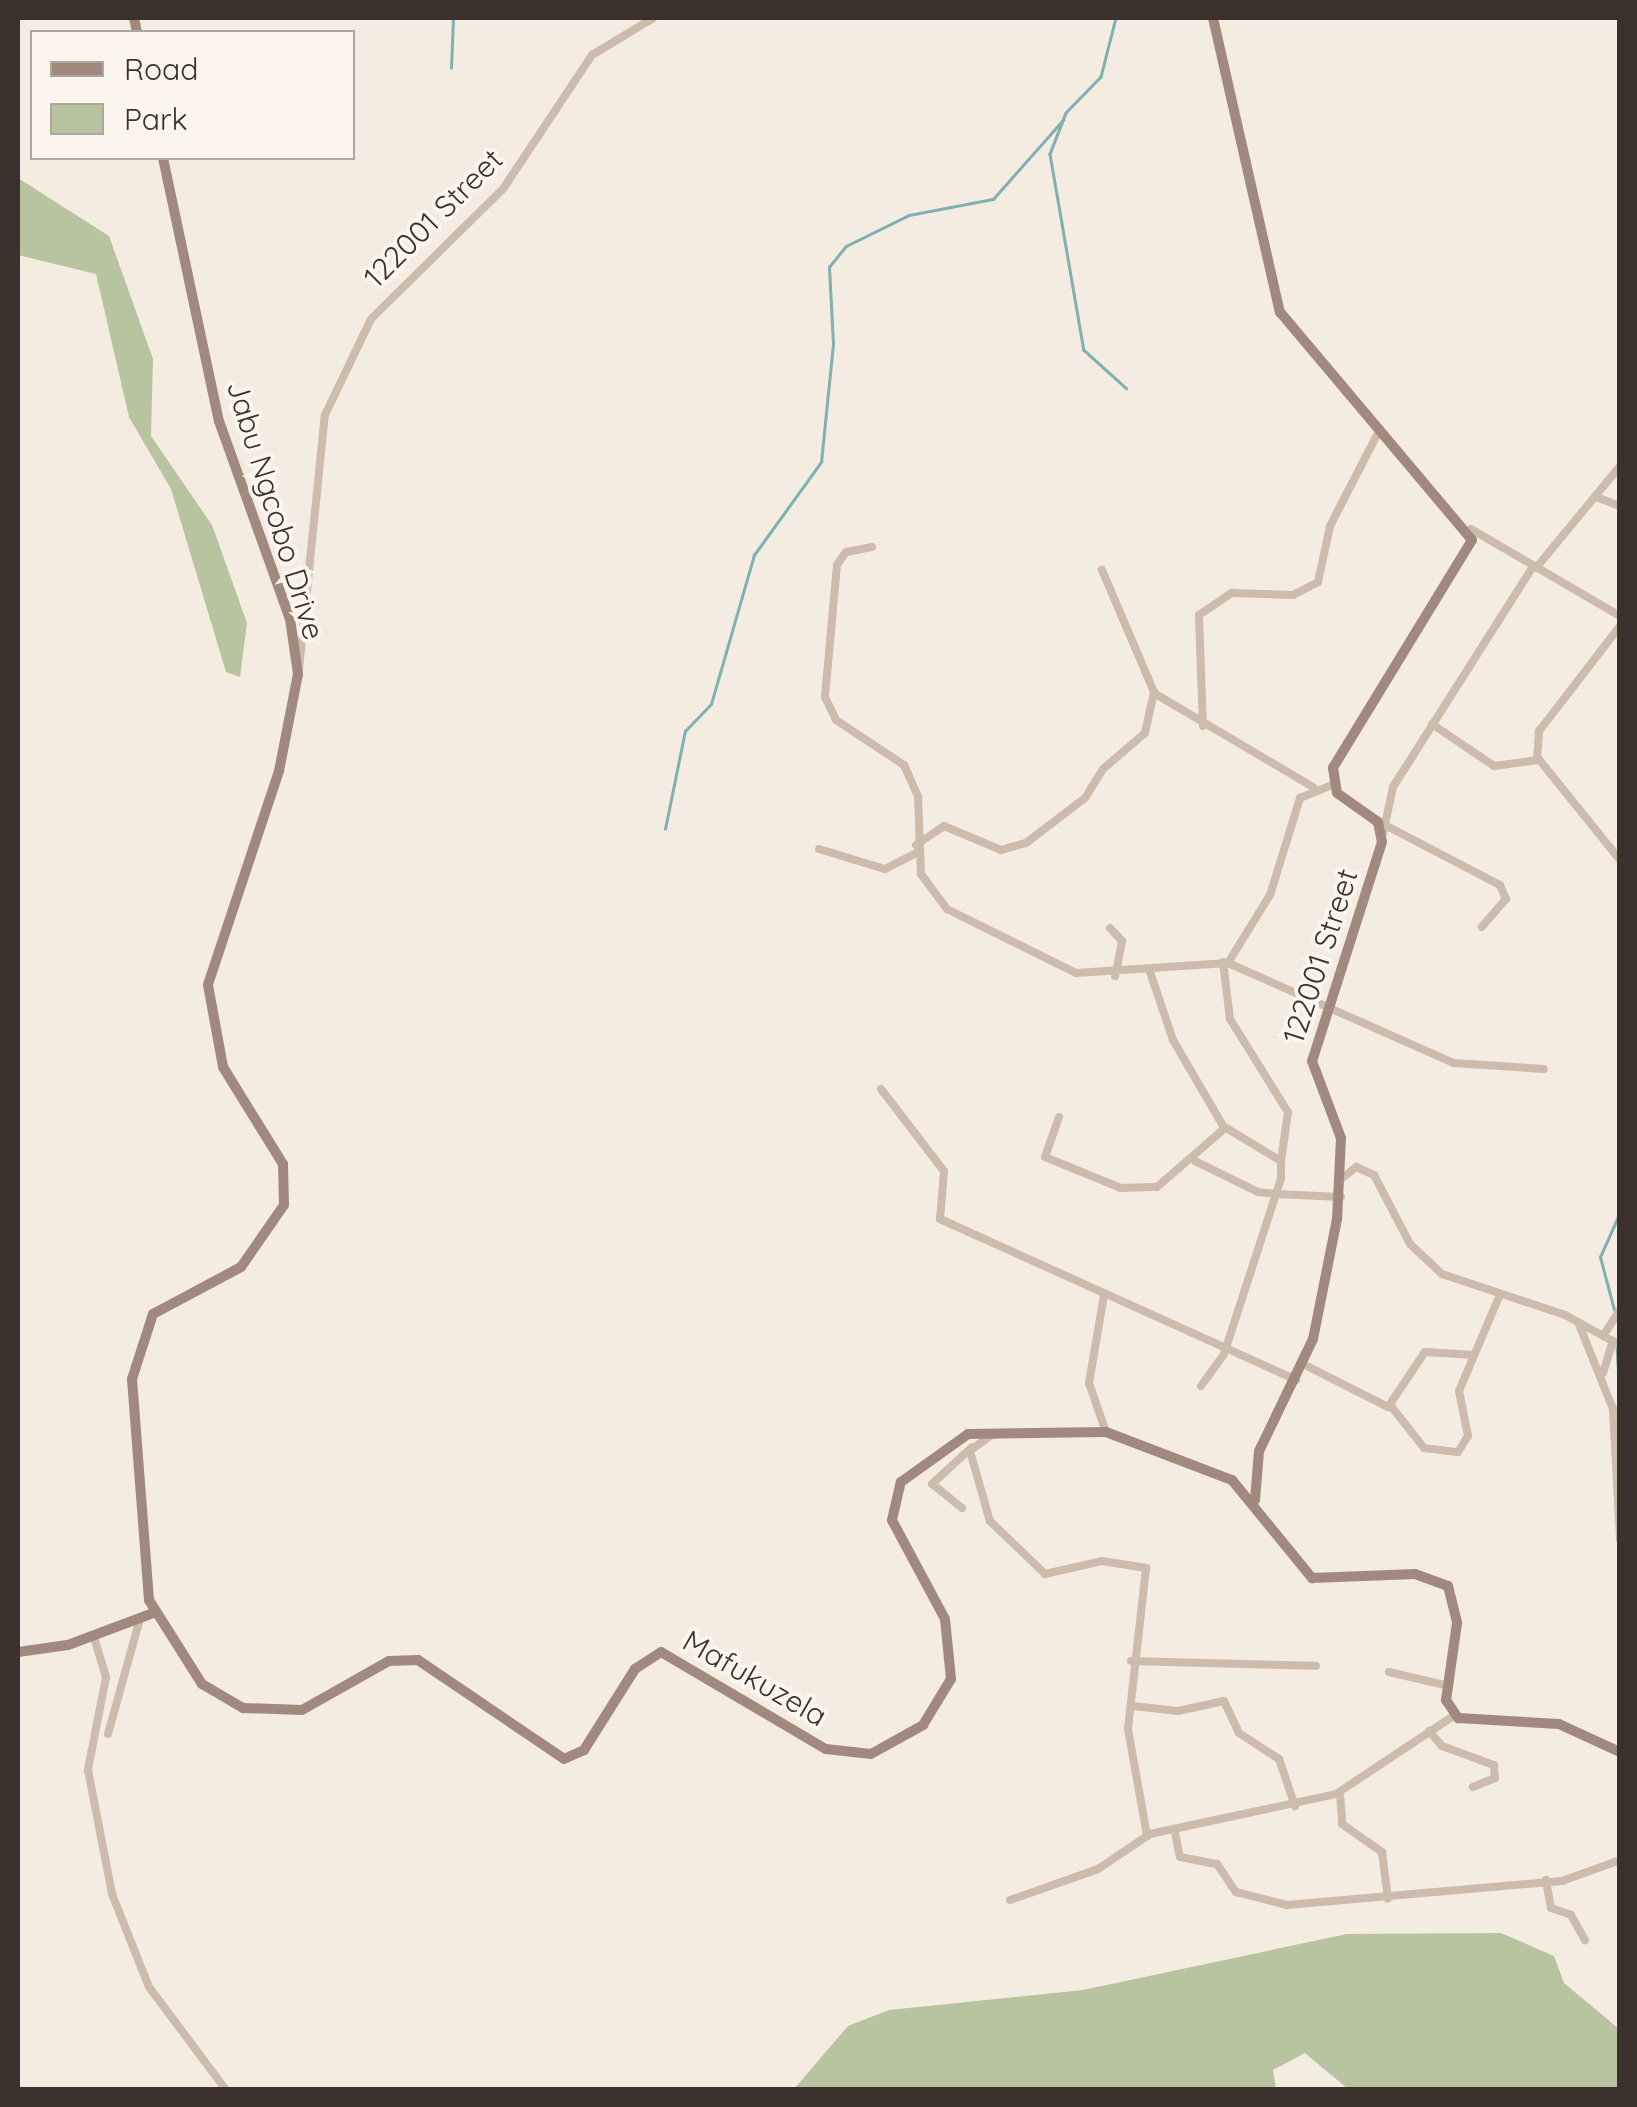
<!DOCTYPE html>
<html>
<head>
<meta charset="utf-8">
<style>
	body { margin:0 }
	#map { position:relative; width:1637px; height:2107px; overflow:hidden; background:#f4ebe1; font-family:Quicksand,sans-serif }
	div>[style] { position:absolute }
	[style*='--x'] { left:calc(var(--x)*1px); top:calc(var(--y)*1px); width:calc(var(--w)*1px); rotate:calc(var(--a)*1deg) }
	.green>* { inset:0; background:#b8c4a0 }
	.stream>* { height:2.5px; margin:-1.25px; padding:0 1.25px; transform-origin:1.25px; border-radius:1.25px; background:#7fb0b2 }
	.street>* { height:8px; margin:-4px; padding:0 4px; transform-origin:4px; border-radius:4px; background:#cdbbac }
	.secondary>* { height:10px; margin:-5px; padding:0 5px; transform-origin:5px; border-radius:5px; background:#a18a7d }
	span { translate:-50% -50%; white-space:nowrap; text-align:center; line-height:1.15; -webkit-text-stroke:8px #fbf5ee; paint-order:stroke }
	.street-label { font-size:30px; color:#3b302b }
	.frame { position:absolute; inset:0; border:20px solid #3b302b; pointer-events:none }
	.legend { position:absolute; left:30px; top:30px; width:325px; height:130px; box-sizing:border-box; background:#fbf5ee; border:2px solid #aea6a0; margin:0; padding:12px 18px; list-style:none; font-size:30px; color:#3b302b }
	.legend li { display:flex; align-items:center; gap:20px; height:50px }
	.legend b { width:50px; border:2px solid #aea6a0 }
</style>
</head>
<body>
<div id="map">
	<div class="green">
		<div style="clip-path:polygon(18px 178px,109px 236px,153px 359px,151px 436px,212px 525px,247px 623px,240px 677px,226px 672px,171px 489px,129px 417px,96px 274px,18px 255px)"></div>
		<div style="clip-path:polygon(1501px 1933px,1554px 1956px,1564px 1983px,1619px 2029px,1619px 2089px,1348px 2089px,1305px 2053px,1273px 2070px,1276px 2089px,794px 2089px,848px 2026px,889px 2010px,1083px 1990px,1347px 1934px)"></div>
	</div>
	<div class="stream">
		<div style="--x:1116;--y:18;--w:61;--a:104.3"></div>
		<div style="--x:1101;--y:77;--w:50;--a:134.2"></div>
		<div style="--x:1066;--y:113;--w:44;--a:111.3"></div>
		<div style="--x:1050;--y:154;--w:199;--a:80.2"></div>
		<div style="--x:1084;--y:350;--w:57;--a:42.1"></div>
		<div style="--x:451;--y:68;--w:50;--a:-87.7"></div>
		<div style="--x:665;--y:829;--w:100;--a:-78.5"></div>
		<div style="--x:685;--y:731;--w:37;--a:-46"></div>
		<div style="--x:711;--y:704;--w:155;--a:-73.9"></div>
		<div style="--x:754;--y:555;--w:115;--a:-54.2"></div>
		<div style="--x:821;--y:462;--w:119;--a:-84.2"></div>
		<div style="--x:833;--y:344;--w:77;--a:-93"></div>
		<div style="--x:829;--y:267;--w:27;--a:-51"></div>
		<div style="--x:846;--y:246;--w:70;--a:-26.2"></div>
		<div style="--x:909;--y:215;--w:86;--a:-10.8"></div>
		<div style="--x:993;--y:199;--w:106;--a:-48.5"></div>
		<div style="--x:1614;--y:1310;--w:55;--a:-104.8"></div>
		<div style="--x:1600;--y:1257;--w:49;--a:-66"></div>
		<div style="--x:1619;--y:1340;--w:9;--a:-84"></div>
		<div style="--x:1617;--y:1347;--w:48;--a:86.4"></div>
	</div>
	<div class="street">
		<div style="--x:1596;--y:497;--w:26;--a:21"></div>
		<div style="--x:1471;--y:529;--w:173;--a:30.3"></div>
		<div style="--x:872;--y:547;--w:26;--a:169"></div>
		<div style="--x:846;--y:552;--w:16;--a:125"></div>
		<div style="--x:837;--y:565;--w:133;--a:95.2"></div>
		<div style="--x:825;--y:697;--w:25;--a:64"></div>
		<div style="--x:836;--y:720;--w:82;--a:33.5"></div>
		<div style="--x:904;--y:765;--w:35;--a:66"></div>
		<div style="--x:918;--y:797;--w:77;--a:87.8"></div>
		<div style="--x:921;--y:874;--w:44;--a:53.4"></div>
		<div style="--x:947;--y:909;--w:144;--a:26.4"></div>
		<div style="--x:1076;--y:973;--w:152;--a:-3.8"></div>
		<div style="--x:1228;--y:963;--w:247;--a:23.9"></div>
		<div style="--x:1454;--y:1063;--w:90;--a:3.8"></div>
		<div style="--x:1536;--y:568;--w:132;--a:-50.5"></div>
		<div style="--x:1620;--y:626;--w:133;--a:127.6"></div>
		<div style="--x:1539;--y:731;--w:26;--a:94"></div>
		<div style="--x:1537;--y:757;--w:132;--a:51.1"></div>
		<div style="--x:299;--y:669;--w:255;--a:-84.2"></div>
		<div style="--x:325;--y:415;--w:106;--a:-64.4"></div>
		<div style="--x:371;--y:319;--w:185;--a:-44.6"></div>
		<div style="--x:503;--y:189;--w:161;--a:-56.4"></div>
		<div style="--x:592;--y:55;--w:71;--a:-31.2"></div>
		<div style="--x:1154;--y:693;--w:185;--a:30.6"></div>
		<div style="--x:1432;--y:724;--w:75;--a:34.1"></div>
		<div style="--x:1494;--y:766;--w:45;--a:-7.6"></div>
		<div style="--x:1203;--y:726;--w:111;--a:-92.1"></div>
		<div style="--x:1199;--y:615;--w:40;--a:-34"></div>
		<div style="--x:1232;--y:593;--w:61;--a:1.9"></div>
		<div style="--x:1293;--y:595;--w:28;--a:-27"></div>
		<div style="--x:1318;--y:582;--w:57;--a:-77.9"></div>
		<div style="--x:1330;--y:526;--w:109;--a:-62.7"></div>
		<div style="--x:1385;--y:825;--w:130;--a:27.6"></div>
		<div style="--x:1500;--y:885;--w:15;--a:67"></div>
		<div style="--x:1506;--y:899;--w:37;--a:131"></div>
		<div style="--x:1383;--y:834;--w:48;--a:-78"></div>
		<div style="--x:1393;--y:787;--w:262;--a:-57.6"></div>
		<div style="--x:916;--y:845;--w:34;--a:-34"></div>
		<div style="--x:944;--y:826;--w:62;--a:22.8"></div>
		<div style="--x:1001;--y:850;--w:26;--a:-16"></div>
		<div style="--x:1026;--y:843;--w:74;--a:-37.3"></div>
		<div style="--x:1085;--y:798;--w:34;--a:-58"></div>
		<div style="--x:1103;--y:769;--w:55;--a:-40.6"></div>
		<div style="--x:1145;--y:733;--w:42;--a:-77.6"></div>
		<div style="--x:1154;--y:692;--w:133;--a:-113.1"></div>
		<div style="--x:819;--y:849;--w:69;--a:16.9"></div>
		<div style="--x:885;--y:869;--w:35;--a:-27"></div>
		<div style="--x:1110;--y:928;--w:18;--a:47"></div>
		<div style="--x:1122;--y:941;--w:36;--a:101"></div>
		<div style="--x:1223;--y:962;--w:57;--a:83"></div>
		<div style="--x:1230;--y:1019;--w:110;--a:58.1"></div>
		<div style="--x:1288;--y:1112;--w:49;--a:98.1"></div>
		<div style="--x:1228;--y:963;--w:80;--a:-58.3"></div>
		<div style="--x:1270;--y:895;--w:102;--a:-72.8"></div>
		<div style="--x:1300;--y:798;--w:35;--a:-22"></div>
		<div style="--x:1150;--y:972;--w:72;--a:71.3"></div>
		<div style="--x:1173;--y:1040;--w:99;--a:59.8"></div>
		<div style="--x:1223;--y:1126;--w:68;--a:31.1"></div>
		<div style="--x:1281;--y:1161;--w:17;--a:90"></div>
		<div style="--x:1281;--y:1178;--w:17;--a:107"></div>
		<div style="--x:1276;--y:1194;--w:18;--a:-174"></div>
		<div style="--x:1258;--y:1192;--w:70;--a:-153.8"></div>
		<div style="--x:881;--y:1089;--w:103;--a:52.5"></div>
		<div style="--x:944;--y:1171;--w:48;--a:94.8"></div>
		<div style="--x:940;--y:1219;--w:391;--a:24.3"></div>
		<div style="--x:1059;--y:1117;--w:42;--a:109.3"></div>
		<div style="--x:1045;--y:1157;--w:82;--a:22.2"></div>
		<div style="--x:1121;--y:1188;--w:36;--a:-2"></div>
		<div style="--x:1157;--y:1187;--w:90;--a:-40.9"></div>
		<div style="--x:1340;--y:1180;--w:21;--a:-39"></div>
		<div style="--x:1356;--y:1167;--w:20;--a:24"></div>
		<div style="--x:1374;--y:1175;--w:78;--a:62.4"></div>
		<div style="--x:1410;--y:1244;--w:44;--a:43.2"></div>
		<div style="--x:1442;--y:1274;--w:130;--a:18.4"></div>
		<div style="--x:1565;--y:1315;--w:63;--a:28.6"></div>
		<div style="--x:1104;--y:1295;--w:89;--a:99.7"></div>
		<div style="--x:1089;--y:1383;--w:52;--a:70.9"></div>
		<div style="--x:1578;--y:1322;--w:94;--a:68.1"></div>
		<div style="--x:1613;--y:1409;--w:131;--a:86.9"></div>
		<div style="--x:1603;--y:1336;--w:31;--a:-57"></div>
		<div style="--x:1303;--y:1364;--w:95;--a:26.8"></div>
		<div style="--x:1388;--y:1407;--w:66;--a:-56.1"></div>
		<div style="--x:1425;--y:1352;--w:49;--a:3.5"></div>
		<div style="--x:1603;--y:1373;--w:34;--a:-73"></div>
		<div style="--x:1201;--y:1386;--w:39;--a:-54"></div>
		<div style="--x:1224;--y:1354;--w:168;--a:-72"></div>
		<div style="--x:1276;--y:1194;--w:65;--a:2.6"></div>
		<div style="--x:1391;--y:1406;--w:53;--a:51.8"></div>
		<div style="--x:1424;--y:1448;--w:34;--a:7"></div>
		<div style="--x:1458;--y:1452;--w:19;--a:-58"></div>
		<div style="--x:1468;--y:1436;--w:46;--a:-101.3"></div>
		<div style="--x:1459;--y:1391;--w:100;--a:-67"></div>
		<div style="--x:993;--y:1434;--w:29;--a:144"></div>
		<div style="--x:970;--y:1451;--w:73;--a:74.1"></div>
		<div style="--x:990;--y:1521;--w:76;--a:43.9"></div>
		<div style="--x:1045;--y:1574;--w:58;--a:-12.8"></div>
		<div style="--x:1102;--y:1561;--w:45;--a:9"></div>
		<div style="--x:1146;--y:1568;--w:162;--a:96.4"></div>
		<div style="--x:1128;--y:1729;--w:109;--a:79.9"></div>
		<div style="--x:962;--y:1508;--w:38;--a:-141"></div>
		<div style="--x:932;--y:1484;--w:54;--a:-42.8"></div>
		<div style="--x:94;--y:1637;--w:42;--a:73.3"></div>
		<div style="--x:106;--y:1677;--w:95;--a:101"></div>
		<div style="--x:88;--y:1770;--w:126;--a:79"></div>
		<div style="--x:112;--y:1894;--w:100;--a:68.3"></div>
		<div style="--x:149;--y:1987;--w:129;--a:53.2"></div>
		<div style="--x:1131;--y:1661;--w:185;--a:1.5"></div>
		<div style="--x:1389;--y:1672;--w:62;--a:13.1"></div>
		<div style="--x:1133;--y:1706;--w:45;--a:6.3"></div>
		<div style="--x:1178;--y:1711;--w:47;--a:-12.3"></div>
		<div style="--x:1224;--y:1701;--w:35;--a:65"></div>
		<div style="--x:1239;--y:1733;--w:48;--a:33"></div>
		<div style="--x:1279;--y:1759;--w:50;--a:71.2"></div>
		<div style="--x:1429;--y:1731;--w:20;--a:49"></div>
		<div style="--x:1442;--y:1746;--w:55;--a:20.1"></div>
		<div style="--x:1494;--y:1765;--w:13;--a:86"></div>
		<div style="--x:1495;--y:1778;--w:24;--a:158"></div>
		<div style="--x:108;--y:1734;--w:119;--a:-74.5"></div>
		<div style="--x:1340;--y:1792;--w:32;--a:86"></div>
		<div style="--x:1342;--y:1824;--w:49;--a:35"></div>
		<div style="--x:1382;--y:1852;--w:47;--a:82.7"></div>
		<div style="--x:1175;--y:1832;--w:25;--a:79"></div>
		<div style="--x:1180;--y:1857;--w:38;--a:11"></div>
		<div style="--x:1217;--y:1864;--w:34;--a:56"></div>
		<div style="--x:1236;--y:1892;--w:53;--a:14.3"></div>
		<div style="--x:1287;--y:1905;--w:276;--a:-5"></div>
		<div style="--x:1562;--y:1881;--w:62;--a:-19.9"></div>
		<div style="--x:1546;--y:1880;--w:28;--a:80"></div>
		<div style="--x:1551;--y:1908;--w:21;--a:19"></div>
		<div style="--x:1571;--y:1915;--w:29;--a:61"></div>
		<div style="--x:1010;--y:1900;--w:93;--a:-19.4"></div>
		<div style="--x:1098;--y:1869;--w:63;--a:-33.9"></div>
		<div style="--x:1150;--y:1834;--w:190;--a:-12.1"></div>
		<div style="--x:1336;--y:1794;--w:143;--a:-33.6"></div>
	</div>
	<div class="secondary">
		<div style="--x:134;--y:18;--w:14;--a:78"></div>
		<div style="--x:1213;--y:18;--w:302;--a:77.2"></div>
		<div style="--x:1280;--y:312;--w:298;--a:49.9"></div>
		<div style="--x:1472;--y:540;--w:267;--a:121.4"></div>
		<div style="--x:1333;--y:768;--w:25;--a:81"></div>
		<div style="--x:1337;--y:793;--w:50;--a:35.3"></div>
		<div style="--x:1378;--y:822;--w:20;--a:79"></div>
		<div style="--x:1382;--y:842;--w:230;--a:107.7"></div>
		<div style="--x:1312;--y:1061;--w:82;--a:69.4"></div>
		<div style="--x:1341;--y:1138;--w:81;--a:92.8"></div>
		<div style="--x:1337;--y:1219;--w:122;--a:101.3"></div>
		<div style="--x:1313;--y:1339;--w:124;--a:115.7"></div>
		<div style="--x:1259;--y:1451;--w:49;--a:94.7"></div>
		<div style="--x:163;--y:158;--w:269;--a:78"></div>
		<div style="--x:219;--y:421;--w:210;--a:70.3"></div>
		<div style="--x:290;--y:619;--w:56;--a:81.7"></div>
		<div style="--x:298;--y:674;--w:99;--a:101.1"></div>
		<div style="--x:279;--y:771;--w:225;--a:108.4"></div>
		<div style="--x:208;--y:985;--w:83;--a:79.6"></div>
		<div style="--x:223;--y:1067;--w:114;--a:58.3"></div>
		<div style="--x:283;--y:1164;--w:41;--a:88.6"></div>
		<div style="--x:284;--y:1205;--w:75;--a:124.7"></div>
		<div style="--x:241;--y:1267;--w:100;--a:151.9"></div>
		<div style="--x:153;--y:1314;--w:68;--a:107.9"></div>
		<div style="--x:132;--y:1379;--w:222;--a:85.6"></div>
		<div style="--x:149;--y:1600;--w:99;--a:57.8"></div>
		<div style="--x:202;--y:1684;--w:48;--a:30.3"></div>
		<div style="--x:243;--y:1708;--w:59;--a:1.9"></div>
		<div style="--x:302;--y:1710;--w:100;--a:-29.4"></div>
		<div style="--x:389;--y:1661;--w:29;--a:-2"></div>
		<div style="--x:418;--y:1660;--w:176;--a:34.1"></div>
		<div style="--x:564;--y:1759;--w:22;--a:-24"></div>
		<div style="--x:584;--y:1750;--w:96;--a:-57.8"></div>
		<div style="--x:635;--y:1669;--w:31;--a:-33"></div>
		<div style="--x:661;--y:1652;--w:191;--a:30.5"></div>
		<div style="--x:826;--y:1749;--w:45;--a:6.3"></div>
		<div style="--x:871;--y:1754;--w:60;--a:-29.1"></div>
		<div style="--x:923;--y:1725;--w:54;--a:-58.7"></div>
		<div style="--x:951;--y:1679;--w:60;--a:-95.7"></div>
		<div style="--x:945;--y:1619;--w:112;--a:-118.2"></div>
		<div style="--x:892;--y:1520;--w:39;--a:-77"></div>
		<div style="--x:901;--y:1482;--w:82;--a:-35.6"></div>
		<div style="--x:968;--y:1434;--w:138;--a:-0.8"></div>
		<div style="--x:1106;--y:1432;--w:135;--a:20.9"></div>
		<div style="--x:1232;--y:1480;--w:127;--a:50.8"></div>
		<div style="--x:1312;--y:1578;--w:103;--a:-2.2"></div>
		<div style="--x:1415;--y:1574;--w:35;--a:20"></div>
		<div style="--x:1448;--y:1586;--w:38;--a:76"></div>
		<div style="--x:1457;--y:1623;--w:78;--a:98.1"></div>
		<div style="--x:1446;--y:1700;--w:22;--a:56"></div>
		<div style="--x:1458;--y:1718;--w:101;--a:3.4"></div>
		<div style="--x:1559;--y:1724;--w:67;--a:24.7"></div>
		<div style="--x:18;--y:1652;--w:50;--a:-8"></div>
		<div style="--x:68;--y:1645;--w:91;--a:-20.6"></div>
	</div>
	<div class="street-label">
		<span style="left:433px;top:218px;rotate:-45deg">122001 Street</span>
		<span style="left:276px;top:510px;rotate:73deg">Jabu Ngcobo Drive</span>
		<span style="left:1320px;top:956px;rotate:-72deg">122001 Street</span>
		<span style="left:755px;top:1678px;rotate:30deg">Mafukuzela</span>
	</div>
	<div class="frame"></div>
	<ul class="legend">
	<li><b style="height:12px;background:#a18a7d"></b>Road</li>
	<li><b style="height:28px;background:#b8c4a0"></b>Park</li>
	</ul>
</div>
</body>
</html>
